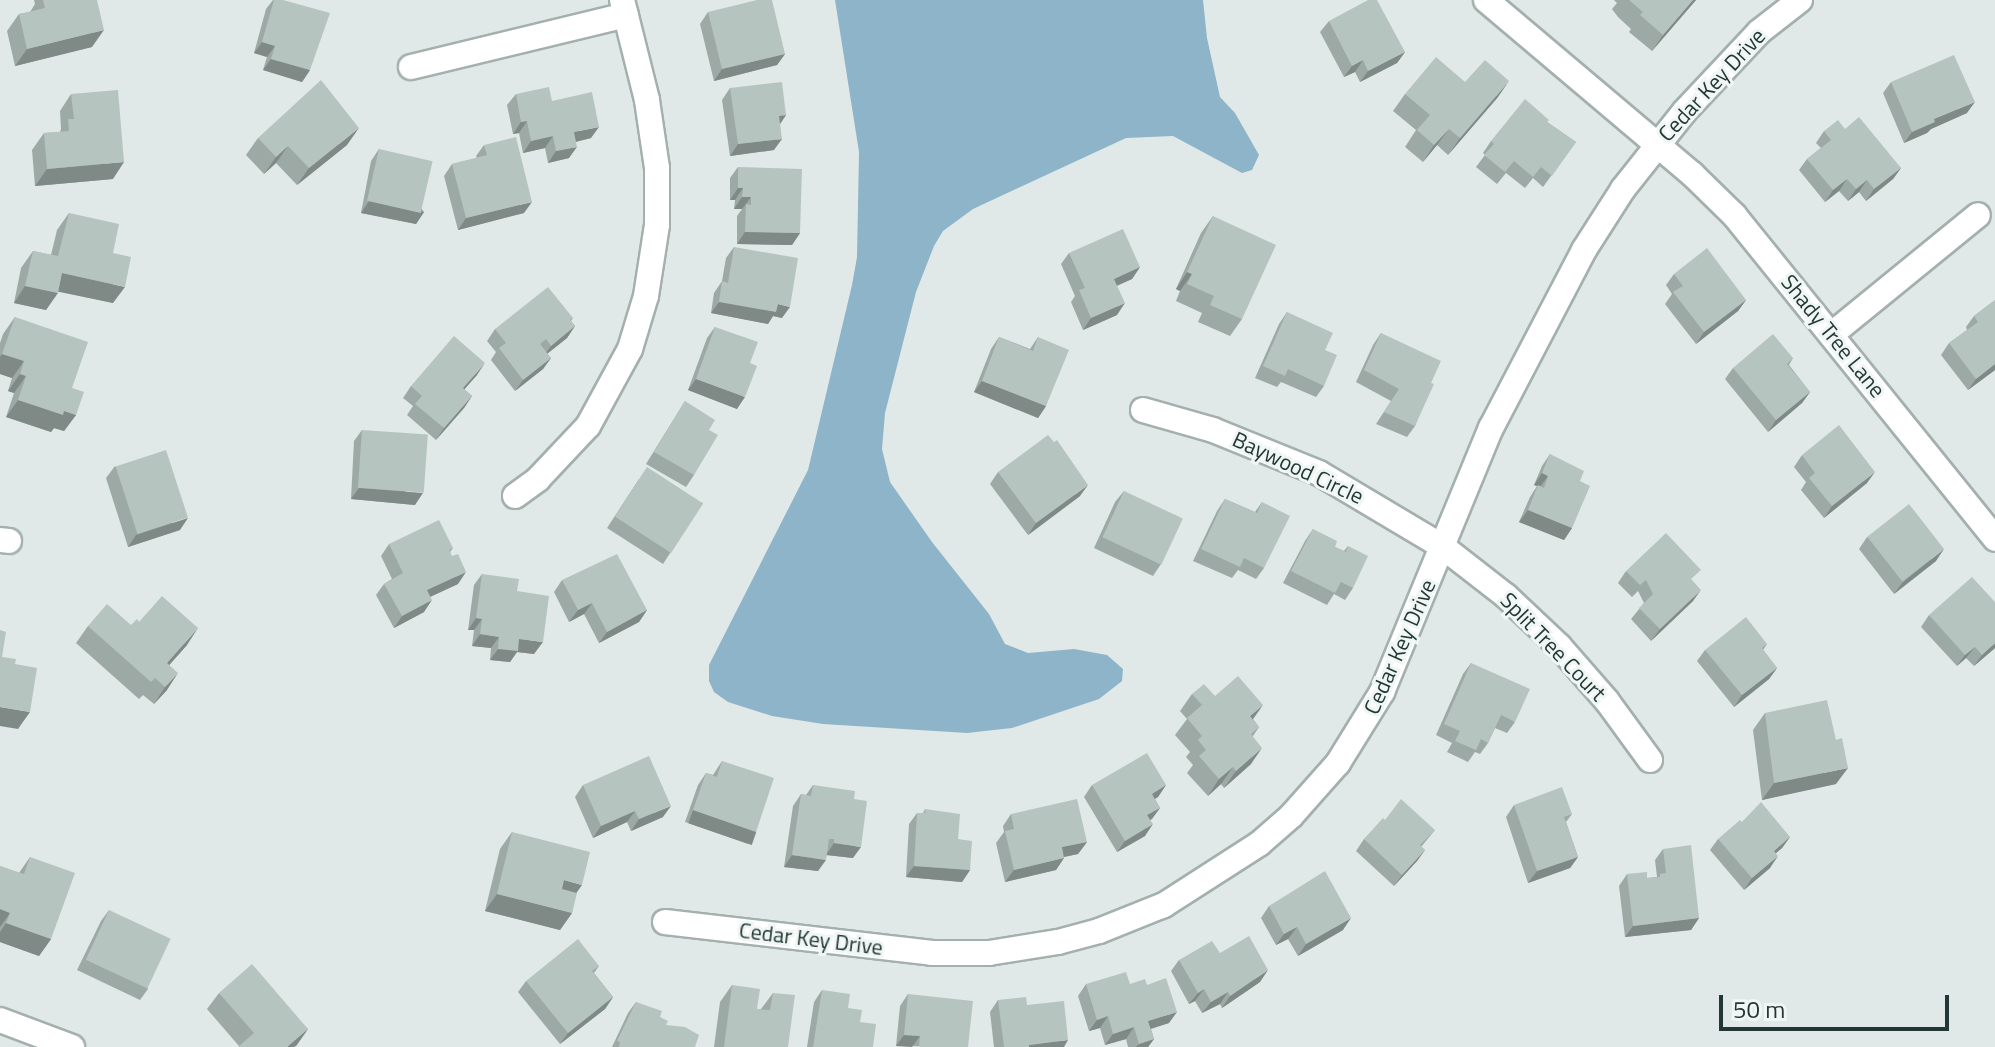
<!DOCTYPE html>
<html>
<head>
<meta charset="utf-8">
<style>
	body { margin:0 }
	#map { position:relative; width:1995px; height:1047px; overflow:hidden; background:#e0e9e7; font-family:"Titillium Web",sans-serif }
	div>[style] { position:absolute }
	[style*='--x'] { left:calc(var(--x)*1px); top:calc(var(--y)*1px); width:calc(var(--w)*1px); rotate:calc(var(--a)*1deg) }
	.water>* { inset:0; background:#8eb4c9 }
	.roads { filter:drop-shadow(2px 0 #a4b0ae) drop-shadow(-2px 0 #a4b0ae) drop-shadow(0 2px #a4b0ae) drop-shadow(0 -2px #a4b0ae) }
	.minor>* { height:24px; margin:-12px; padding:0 12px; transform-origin:12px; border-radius:12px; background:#fff }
	.wall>* { inset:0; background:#9da9a5 }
	.shaded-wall>* { inset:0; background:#7f8986; transform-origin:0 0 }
	.building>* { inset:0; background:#b6c4c0; transform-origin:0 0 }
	span { translate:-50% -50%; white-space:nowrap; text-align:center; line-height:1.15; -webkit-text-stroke:6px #f0f6f4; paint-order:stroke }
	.street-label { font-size:22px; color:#233836 }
	.scale { position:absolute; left:1719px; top:995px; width:230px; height:36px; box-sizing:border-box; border:4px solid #233836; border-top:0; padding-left:10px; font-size:24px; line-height:28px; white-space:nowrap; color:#233836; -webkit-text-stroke:6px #f0f6f4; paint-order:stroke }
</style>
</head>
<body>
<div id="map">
	<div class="water">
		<div style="clip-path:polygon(835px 0,1203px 0,1207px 38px,1220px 97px,1235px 113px,1259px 155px,1252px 170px,1242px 173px,1173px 136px,1126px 138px,973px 209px,943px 231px,934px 246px,916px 292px,885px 413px,882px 449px,890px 482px,932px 542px,989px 614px,1005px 644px,1028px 653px,1074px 649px,1107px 655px,1123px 669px,1122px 681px,1099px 699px,1012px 728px,967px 733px,823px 724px,772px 716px,728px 702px,714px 692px,709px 681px,709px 665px,808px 470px,852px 285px,857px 257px,859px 152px)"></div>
	</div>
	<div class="roads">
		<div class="minor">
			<div style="--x:1486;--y:0;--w:270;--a:40.2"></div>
			<div style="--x:1692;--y:174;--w:59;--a:44.3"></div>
			<div style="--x:1734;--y:215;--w:416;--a:51.1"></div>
			<div style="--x:411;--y:67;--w:221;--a:-13.6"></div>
			<div style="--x:1832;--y:334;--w:188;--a:-39.2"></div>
			<div style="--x:1143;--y:410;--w:73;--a:15.9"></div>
			<div style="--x:1213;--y:430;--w:114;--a:22.1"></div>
			<div style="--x:1319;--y:473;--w:144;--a:30.8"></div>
			<div style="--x:1443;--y:547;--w:80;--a:37.9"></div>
			<div style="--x:1506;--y:596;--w:73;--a:43.3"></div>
			<div style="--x:1559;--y:646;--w:73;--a:48.9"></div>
			<div style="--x:1607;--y:701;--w:73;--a:53.9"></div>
			<div style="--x:515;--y:496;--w:29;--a:-36"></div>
			<div style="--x:538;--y:479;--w:73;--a:-46.7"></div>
			<div style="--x:588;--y:426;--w:88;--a:-61.4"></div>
			<div style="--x:630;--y:349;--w:55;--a:-73.2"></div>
			<div style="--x:646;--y:296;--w:72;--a:-81.2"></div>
			<div style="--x:657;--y:225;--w:57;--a:-90"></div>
			<div style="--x:657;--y:168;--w:69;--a:-98.4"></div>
			<div style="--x:647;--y:100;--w:103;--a:-104"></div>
			<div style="--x:0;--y:540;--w:9;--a:6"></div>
			<div style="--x:665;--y:922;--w:269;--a:6.6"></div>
			<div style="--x:932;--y:953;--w:57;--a:0"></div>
			<div style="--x:989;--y:953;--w:70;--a:-9.1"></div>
			<div style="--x:1058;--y:942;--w:42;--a:-15"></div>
			<div style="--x:1099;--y:931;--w:70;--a:-21.8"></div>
			<div style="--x:1164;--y:905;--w:113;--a:-32.7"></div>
			<div style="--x:1259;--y:844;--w:43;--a:-41.2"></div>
			<div style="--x:1291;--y:816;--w:71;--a:-48.4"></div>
			<div style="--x:1338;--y:763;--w:84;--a:-58.2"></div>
			<div style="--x:1382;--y:692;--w:286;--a:-67.6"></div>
			<div style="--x:1491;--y:428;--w:201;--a:-62.4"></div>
			<div style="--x:1584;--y:250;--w:72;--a:-57.4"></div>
			<div style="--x:1623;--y:189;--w:98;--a:-51.6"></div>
			<div style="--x:1684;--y:112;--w:110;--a:-46.8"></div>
			<div style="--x:1759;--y:32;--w:52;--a:-38"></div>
			<div style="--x:0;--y:1020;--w:77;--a:20.6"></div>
		</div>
	</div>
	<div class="wall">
		<div style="clip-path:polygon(34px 0,97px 0,92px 47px,15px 66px,7px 31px,19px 14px,30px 12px,35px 4px)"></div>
		<div style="clip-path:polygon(273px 0,283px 0,310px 70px,302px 82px,263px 70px,267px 57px,254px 53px,266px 9px)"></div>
		<div style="clip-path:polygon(1614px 0,1696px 0,1652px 51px,1629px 32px,1631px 29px,1618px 17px,1612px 9px,1617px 3px)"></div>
		<div style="clip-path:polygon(708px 12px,785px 54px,777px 65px,714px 81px,700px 24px)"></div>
		<div style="clip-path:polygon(1329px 21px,1405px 52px,1397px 63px,1360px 82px,1355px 72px,1344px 77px,1320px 32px)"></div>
		<div style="clip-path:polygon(1465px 82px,1498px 97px,1448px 155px,1437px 145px,1423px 162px,1405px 147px,1416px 130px,1393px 111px,1405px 94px)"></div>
		<div style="clip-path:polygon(1891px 82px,1967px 113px,1931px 129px,1927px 133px,1904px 143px,1883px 93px)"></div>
		<div style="clip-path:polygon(730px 88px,786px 115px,780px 124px,774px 150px,730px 156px,722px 100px)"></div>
		<div style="clip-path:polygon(71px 94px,113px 179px,35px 186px,32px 150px,44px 133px,60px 132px,61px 129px,60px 111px)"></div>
		<div style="clip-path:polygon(516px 94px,591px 138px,576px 142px,569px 158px,548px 163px,545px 148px,523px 153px,519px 133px,513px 134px,507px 105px)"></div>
		<div style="clip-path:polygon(1547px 122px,1576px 142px,1543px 187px,1533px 178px,1525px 188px,1506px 173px,1497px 184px,1476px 167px,1485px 155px,1483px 153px,1491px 141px)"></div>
		<div style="clip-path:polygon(1845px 129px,1901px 168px,1893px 179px,1866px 201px,1859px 192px,1848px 201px,1839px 191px,1825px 202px,1799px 170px,1807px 159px,1821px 148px,1816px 143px,1824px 131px)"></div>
		<div style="clip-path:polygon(258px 138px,347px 145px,297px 185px,276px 163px,264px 174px,246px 155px)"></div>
		<div style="clip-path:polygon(484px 145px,524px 213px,458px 230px,444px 176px,452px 164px,477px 158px,476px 156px)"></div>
		<div style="clip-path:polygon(379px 149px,424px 212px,416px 224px,361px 213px,371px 161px)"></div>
		<div style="clip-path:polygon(738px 167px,800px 233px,792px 245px,737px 244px,737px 216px,742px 209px,734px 209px,735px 200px,730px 200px,730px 178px)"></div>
		<div style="clip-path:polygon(69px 213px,113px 253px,113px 303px,58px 291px,46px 310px,14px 303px,21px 268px,33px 251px,51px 255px,57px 230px)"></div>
		<div style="clip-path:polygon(1213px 216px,1242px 319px,1230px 336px,1198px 322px,1202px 313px,1176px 301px,1180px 291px,1176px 289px,1201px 233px)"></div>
		<div style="clip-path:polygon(734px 247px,782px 318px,773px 316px,768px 324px,711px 313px,714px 293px,722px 281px,726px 258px)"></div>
		<div style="clip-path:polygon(1069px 253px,1140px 267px,1132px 279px,1117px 286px,1117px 315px,1083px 330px,1071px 302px,1075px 296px,1061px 264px)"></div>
		<div style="clip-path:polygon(1674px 274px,1746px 300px,1738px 311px,1696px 344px,1665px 304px,1672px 294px,1666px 285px)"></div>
		<div style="clip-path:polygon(1995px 300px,1995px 370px,1968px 390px,1941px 355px,1949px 343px,1967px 330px,1966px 327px,1974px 316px)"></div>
		<div style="clip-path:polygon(1287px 312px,1325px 350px,1324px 386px,1316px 397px,1281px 382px,1277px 387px,1255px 378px,1279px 324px)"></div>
		<div style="clip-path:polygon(15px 317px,72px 388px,76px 415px,64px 431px,54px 428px,51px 432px,6px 417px,14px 393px,8px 391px,12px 378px,0 374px,0 343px,3px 334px)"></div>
		<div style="clip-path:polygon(573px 318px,571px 321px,575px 326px,567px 338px,547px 354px,551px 358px,543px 369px,515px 391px,491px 360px,496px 352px,487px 341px,495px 329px)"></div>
		<div style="clip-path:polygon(715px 327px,750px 363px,737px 409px,688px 390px,707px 338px)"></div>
		<div style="clip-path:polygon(1381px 333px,1431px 383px,1415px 426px,1407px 437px,1376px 424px,1391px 401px,1356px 382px,1373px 345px)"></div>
		<div style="clip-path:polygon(999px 337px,1030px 349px,1038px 337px,1046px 406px,1038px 418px,974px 392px,991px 349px)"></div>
		<div style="clip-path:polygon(1793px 358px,1789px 365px,1810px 392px,1802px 403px,1768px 432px,1725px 379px,1733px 368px)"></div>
		<div style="clip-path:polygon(477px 375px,464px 389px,472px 396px,464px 408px,436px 440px,407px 415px,413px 406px,403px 398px,411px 386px)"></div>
		<div style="clip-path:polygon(685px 401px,709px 430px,694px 475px,686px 487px,646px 464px)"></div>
		<div style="clip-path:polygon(362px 430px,415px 505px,351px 499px,354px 441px)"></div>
		<div style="clip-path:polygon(1550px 454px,1580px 481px,1572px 528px,1564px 540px,1519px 522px,1530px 497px,1537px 486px,1534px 485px,1542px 466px)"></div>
		<div style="clip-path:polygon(1802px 455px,1867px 483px,1824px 518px,1801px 490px,1806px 482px,1794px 467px)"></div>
		<div style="clip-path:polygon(115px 466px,180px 530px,128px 547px,106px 478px)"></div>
		<div style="clip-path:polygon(998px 472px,1080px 496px,1028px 535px,990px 484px)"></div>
		<div style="clip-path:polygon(639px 479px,703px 503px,663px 564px,607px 528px)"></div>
		<div style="clip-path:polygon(1124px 491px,1161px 564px,1153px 576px,1094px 548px,1115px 502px)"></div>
		<div style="clip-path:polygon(1225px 499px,1255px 512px,1262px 502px,1264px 568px,1256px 579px,1238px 570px,1232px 578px,1193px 561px,1217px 511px)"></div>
		<div style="clip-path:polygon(1313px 529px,1335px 547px,1344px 551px,1348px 546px,1353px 588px,1345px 600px,1334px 594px,1327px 605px,1283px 583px,1305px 541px)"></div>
		<div style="clip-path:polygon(1867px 537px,1936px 561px,1894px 594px,1859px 549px)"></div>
		<div style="clip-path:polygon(389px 544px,453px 548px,450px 552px,458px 584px,430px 597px,424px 612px,394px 628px,376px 595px,384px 584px,392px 579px,381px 556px)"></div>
		<div style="clip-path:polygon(1626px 571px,1693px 581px,1693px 601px,1651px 641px,1631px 619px,1644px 603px,1638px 591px,1632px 597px,1618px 583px)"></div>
		<div style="clip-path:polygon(482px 574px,517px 591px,534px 654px,517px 652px,510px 662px,490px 660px,491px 648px,472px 646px,474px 630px,468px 630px,474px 585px)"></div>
		<div style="clip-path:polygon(562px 580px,647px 610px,639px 622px,599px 643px,584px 614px,569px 622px,554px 592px)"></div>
		<div style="clip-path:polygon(1929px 615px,1995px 648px,1974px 666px,1966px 658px,1957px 666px,1921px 627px)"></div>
		<div style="clip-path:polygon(139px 622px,187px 645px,169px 665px,167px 690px,154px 704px,143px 695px,139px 699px,76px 643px,88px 626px,131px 625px)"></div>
		<div style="clip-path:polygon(1767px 644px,1763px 650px,1777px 668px,1769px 679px,1734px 707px,1697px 661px,1705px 650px)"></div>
		<div style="clip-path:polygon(1471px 663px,1515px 722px,1507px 733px,1495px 728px,1488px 743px,1480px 754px,1475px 752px,1468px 762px,1447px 752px,1452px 743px,1436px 735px,1463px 674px)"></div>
		<div style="clip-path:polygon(1192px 694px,1215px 696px,1253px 719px,1259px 727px,1253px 736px,1251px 764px,1224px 788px,1221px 784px,1208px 796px,1187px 773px,1193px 765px,1186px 757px,1190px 752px,1175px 735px,1187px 719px,1180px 711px)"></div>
		<div style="clip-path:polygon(1765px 713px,1836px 784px,1762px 800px,1753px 730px)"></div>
		<div style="clip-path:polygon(722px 761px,756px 832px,748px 844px,685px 822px,698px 785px,706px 773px,713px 775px)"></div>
		<div style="clip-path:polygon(583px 785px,663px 817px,631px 831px,627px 822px,593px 838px,575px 797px)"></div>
		<div style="clip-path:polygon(813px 785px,854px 799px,853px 858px,827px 855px,818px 871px,784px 867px,793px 806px,801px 794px,806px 795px)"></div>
		<div style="clip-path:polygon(1092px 785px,1166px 785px,1158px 797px,1155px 799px,1160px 808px,1150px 820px,1145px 836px,1117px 852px,1084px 797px)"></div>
		<div style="clip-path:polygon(1514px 805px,1572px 814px,1566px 822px,1578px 857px,1570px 868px,1528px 883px,1506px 817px)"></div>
		<div style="clip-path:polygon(925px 809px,958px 839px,970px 870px,962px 882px,906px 877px,909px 824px,917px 813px,923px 813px)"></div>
		<div style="clip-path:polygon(1011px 814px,1087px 842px,1078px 854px,1064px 857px,1064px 858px,1056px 870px,1005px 882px,996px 843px,1004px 832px,1003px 826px)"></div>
		<div style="clip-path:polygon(1385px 820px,1435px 830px,1421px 847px,1425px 850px,1417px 861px,1394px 886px,1356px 851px,1364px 839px)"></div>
		<div style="clip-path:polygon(512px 832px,576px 893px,572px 913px,560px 930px,485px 911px,500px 849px)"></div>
		<div style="clip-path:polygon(1790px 837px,1782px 848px,1776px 853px,1770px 868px,1744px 890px,1710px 850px,1718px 839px)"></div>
		<div style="clip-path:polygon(1663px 849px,1699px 918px,1691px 930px,1625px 937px,1619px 886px,1627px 874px,1647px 878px,1657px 877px,1655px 860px)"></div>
		<div style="clip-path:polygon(30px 857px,51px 939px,39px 956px,0 942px,0 866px,19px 873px)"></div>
		<div style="clip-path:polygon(1269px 906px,1343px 930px,1298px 956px,1288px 939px,1276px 945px,1261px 918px)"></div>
		<div style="clip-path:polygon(109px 910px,148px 989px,140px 1000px,77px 970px,101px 921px)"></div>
		<div style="clip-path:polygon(1220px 953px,1260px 982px,1222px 1008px,1220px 1004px,1202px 1013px,1195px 1001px,1189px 1004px,1171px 971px,1179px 960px)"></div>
		<div style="clip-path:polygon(599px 966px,594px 973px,613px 997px,605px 1009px,560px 1044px,518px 992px,526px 981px)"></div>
		<div style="clip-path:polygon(1086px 984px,1147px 985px,1169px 1023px,1151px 1029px,1154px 1039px,1148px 1047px,1128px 1047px,1126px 1039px,1105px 1045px,1100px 1028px,1089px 1031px,1078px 996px)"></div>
		<div style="clip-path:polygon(732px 985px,757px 1009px,761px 1009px,773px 993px,788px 1047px,714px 1047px,720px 1002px)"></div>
		<div style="clip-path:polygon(822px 990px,848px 1008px,860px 1022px,873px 1047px,807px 1047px,814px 1002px)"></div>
		<div style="clip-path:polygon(219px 993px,308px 1029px,296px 1046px,239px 1046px,207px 1009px)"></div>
		<div style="clip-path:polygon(908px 994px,968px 1047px,896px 1046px,900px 1006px)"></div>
		<div style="clip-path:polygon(998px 1000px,1027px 1005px,1064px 1047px,994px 1047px,990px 1012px)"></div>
		<div style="clip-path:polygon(636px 1002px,660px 1017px,666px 1025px,695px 1047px,612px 1047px,628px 1013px)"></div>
	</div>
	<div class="shaded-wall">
		<div style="clip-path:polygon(1693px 0,1696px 0,1652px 51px,1663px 35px)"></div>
		<div style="clip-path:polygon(104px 30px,92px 47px,15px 66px,27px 49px)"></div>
		<div style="clip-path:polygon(262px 42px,275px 46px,267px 57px,254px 53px)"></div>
		<div style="clip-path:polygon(1405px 52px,1397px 63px,1360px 82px,1368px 71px)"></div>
		<div style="clip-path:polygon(785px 54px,777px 65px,714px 81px,722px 69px)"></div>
		<div style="clip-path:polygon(271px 59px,310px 70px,302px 82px,263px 70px)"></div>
		<div style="clip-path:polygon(1363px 60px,1355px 72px,1344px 77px,1352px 66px)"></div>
		<div style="clip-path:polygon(1509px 81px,1498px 97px,1448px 155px,1460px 138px)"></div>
		<div style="clip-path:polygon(1975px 102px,1967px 113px,1931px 129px,1927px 133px,1904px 143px,1912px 132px,1934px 119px)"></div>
		<div style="clip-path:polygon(786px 115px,778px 127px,779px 116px)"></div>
		<div style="clip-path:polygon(527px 121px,519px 133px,513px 134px,521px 122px)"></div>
		<div style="clip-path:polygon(599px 127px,591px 138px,566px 144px,574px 132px)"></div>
		<div style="clip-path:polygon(359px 128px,347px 145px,297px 185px,309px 168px)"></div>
		<div style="clip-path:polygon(1449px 129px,1437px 145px,1423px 162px,1434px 145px)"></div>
		<div style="clip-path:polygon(553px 136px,545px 148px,523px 153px,531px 141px)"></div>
		<div style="clip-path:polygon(782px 139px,774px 150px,730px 156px,738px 144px)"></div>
		<div style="clip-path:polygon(288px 146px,276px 163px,264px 174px,276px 157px)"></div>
		<div style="clip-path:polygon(577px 147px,569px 158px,548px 163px,556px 151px)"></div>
		<div style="clip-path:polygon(124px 162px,113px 179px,35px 186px,47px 169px)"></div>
		<div style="clip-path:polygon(1901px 168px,1893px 179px,1866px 201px,1874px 189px)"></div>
		<div style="clip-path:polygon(1847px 179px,1839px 191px,1825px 202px,1833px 190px)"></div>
		<div style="clip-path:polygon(1867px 180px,1859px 192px,1848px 201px,1856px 189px)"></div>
		<div style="clip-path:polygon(738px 188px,743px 188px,735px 200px,730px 200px)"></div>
		<div style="clip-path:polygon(742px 197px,751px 197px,742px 209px,734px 209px)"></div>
		<div style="clip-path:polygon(369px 201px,424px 212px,416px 224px,361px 213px)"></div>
		<div style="clip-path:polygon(532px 202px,524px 213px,458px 230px,466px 218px)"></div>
		<div style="clip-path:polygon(745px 232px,800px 233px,792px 245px,737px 244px)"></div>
		<div style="clip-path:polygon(1140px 267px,1132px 279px,1106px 290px,1114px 279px)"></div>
		<div style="clip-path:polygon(1187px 272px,1192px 274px,1180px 291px,1176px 289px)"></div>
		<div style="clip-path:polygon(62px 273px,125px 287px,113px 303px,50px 290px)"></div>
		<div style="clip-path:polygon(25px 286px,58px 293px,46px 310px,14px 303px)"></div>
		<div style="clip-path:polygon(1746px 300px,1738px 311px,1696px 344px,1704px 332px)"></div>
		<div style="clip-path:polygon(719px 302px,778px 304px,790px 307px,782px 318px,773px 316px,768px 324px,711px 313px)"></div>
		<div style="clip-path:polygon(1125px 303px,1117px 315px,1083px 330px,1091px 318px)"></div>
		<div style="clip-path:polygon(575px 326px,567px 338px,543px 357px,551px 346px)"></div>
		<div style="clip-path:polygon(2px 354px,24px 361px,12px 378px,0 374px,0 357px)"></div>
		<div style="clip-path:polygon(551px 358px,543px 369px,515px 391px,523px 380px)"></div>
		<div style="clip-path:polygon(485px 363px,477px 375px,455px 400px,463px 388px)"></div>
		<div style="clip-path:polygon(1995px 364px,1995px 370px,1968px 390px,1976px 379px)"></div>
		<div style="clip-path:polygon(20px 374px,26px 376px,14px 393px,8px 391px)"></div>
		<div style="clip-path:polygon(696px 379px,745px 397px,737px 409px,688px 390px)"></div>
		<div style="clip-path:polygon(982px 381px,1046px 406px,1038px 418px,974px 392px)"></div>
		<div style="clip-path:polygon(1810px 392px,1802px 403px,1768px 432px,1776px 420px)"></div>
		<div style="clip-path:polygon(472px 396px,464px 408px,436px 440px,444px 428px)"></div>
		<div style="clip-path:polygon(18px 400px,64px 411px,76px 415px,64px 431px,54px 428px,51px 432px,6px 417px)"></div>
		<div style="clip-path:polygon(1875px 472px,1867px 483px,1824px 518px,1832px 506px)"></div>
		<div style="clip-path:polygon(1542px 473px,1548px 476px,1540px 487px,1534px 485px)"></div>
		<div style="clip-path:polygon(1088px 485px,1080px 496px,1028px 535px,1036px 523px)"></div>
		<div style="clip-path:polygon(359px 488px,423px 493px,415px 505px,351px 499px)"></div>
		<div style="clip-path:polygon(1528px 510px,1572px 528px,1564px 540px,1519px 522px)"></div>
		<div style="clip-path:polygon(188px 518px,180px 530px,128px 547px,136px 535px)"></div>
		<div style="clip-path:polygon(1944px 549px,1936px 561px,1894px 594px,1902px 583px)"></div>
		<div style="clip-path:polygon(466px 572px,458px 584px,419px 602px,427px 590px)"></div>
		<div style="clip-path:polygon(1701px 590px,1693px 601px,1651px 641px,1660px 629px)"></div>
		<div style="clip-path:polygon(432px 600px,424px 612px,394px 628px,402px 616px)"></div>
		<div style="clip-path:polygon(592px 603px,584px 614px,569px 622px,578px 610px)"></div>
		<div style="clip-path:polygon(647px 610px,639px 622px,599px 643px,607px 632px)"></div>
		<div style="clip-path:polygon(476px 618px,482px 619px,474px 630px,468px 630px)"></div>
		<div style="clip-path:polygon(198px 628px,187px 645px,156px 680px,167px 663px)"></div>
		<div style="clip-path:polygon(480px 634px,499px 637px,491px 648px,472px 646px)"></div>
		<div style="clip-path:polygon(519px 639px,543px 642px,534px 654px,517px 652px,510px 662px,490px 660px,498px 649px)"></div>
		<div style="clip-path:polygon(1995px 643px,1995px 648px,1974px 666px,1982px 655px)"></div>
		<div style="clip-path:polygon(1975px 647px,1966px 658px,1957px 666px,1965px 655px)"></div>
		<div style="clip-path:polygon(1777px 668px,1769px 679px,1734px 707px,1742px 695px)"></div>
		<div style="clip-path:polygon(178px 673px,167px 690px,154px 704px,165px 687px)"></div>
		<div style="clip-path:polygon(1263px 705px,1251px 722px,1250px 716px)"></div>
		<div style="clip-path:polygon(0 707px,30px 712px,18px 729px,0 726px)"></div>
		<div style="clip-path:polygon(1262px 748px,1251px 764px,1224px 788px,1236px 771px)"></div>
		<div style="clip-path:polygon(1233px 767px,1221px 784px,1208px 796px,1219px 779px)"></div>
		<div style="clip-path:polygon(1848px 768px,1836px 784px,1762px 800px,1774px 783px)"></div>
		<div style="clip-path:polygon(1166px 785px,1158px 797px,1144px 805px,1152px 794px)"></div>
		<div style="clip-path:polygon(671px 806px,663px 817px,631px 831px,639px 819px)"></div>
		<div style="clip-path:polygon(1160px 808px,1152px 819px,1139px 827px,1147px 815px)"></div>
		<div style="left:693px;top:810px;width:67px;height:14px;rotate:19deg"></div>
		<div style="clip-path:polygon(635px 811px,627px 822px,593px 838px,601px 826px)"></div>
		<div style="clip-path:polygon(1153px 824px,1145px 836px,1117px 852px,1125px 841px)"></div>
		<div style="clip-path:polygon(1790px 837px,1782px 848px,1765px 862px,1774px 851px)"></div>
		<div style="clip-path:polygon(1087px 842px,1078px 854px,1054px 859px,1062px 847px)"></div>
		<div style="clip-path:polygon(834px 843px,861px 847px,853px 858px,826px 855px)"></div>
		<div style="clip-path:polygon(1425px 850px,1417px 861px,1394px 886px,1402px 875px)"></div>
		<div style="clip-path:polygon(792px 855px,826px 860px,818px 871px,784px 867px)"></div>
		<div style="clip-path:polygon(1778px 856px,1770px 868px,1744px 890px,1752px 878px)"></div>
		<div style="clip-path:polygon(1578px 857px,1570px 868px,1528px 883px,1537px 871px)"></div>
		<div style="clip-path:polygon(1064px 858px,1056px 870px,1005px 882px,1014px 870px)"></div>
		<div style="clip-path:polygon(914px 866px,970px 870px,962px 882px,906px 877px)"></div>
		<div style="clip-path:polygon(564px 880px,582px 885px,570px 902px,552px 897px)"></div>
		<div style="clip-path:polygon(497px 894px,572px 913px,560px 930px,485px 911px)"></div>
		<div style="clip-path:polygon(0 909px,10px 913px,0 927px)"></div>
		<div style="clip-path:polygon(1351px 918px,1343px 930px,1298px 956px,1306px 944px)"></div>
		<div style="clip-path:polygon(1699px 918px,1691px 930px,1625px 937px,1633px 926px)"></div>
		<div style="clip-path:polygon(6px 923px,51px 939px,39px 956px,0 942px,0 932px)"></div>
		<div style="clip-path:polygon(1297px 927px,1288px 939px,1276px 945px,1284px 934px)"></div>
		<div style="clip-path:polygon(1268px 970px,1260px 982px,1222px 1008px,1230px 996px)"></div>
		<div style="clip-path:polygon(1204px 989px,1195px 1001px,1189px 1004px,1198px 993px)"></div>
		<div style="clip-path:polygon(1228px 992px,1220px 1004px,1202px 1013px,1211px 1002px)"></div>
		<div style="clip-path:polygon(613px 997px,605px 1009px,560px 1044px,568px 1033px)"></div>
		<div style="clip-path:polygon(1177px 1012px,1169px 1023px,1140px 1032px,1148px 1021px)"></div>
		<div style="clip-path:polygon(1108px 1016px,1100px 1028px,1089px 1031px,1097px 1020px)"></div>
		<div style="clip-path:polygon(1134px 1027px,1126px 1039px,1105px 1045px,1113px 1034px)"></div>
		<div style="clip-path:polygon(308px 1029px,296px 1046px,294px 1047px,287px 1047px)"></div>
		<div style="clip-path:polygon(904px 1035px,920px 1036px,912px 1047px,896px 1046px)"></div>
		<div style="clip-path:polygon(1154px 1039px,1148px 1047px,1136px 1047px,1139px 1044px)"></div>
		<div style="clip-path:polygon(1068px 1040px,1064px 1047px,1028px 1047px,1029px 1045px)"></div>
	</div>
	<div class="building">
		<div style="clip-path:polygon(43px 0,97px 0,104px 30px,27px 49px,19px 14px,45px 8px)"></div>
		<div style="clip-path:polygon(274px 0,283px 0,330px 13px,310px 70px,271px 59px,275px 46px,262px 42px)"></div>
		<div style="clip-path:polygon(757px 0,772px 0,785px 54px,722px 69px,708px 12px)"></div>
		<div style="clip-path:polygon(1368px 0,1377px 0,1405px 52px,1368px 71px,1363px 60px,1352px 66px,1329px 21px)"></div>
		<div style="clip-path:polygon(1629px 0,1693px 0,1663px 35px,1640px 15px,1643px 12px)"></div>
		<div style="clip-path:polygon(1954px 55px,1975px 102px,1934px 119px,1935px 122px,1912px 132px,1891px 82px)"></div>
		<div style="clip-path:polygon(1436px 57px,1465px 82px,1485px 60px,1509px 81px,1460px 138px,1449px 129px,1434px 145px,1417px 130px,1430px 115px,1405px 94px)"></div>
		<div style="clip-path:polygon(321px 80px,359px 128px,309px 168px,288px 146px,276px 157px,258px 138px)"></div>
		<div style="clip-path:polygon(782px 82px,786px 115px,779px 116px,782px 139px,738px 144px,730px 88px)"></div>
		<div style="clip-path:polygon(549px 87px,552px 101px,592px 92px,599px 127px,574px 132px,577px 147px,556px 151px,553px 136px,531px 141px,527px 121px,521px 122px,516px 94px)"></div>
		<div style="clip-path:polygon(118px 90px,124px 162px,47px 169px,44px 133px,69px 131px,68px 119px,74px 119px,71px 94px)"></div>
		<div style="clip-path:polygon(1525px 99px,1549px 120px,1547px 122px,1576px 142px,1552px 176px,1541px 167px,1533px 177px,1514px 161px,1505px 172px,1484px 155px,1494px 144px,1491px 141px)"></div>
		<div style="clip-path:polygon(1859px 117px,1901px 168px,1874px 189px,1867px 180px,1856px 189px,1847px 179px,1833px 190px,1807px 159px,1831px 140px,1824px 131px,1838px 120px,1845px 129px)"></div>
		<div style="clip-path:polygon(516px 137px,532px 202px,466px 218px,452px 164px,487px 155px,484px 145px)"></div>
		<div style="left:379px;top:149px;width:55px;height:53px;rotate:13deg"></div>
		<div style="clip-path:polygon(738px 167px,802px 169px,800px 233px,745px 232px,746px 204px,751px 205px,751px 197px,742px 197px,743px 188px,738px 188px)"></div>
		<div style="clip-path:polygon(69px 213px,119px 224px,113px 253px,131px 257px,125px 287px,62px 273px,58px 293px,25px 286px,33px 251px,58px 256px)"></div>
		<div style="clip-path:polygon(1213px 216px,1276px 245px,1242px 319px,1210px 305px,1214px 296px,1187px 284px,1192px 274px,1187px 272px)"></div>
		<div style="clip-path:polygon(1123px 229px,1140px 267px,1114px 279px,1125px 303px,1091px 318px,1079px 290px,1085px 288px,1069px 253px)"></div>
		<div style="clip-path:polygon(734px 247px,798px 258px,790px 307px,778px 304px,776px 312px,719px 302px,722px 281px,728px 283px)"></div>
		<div style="clip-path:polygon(1707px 248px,1746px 300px,1704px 332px,1673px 292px,1683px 286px,1674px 274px)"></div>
		<div style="clip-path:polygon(548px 287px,573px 318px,570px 320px,575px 326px,551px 346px,546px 339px,540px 344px,551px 358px,523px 380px,499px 348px,506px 343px,495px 329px)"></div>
		<div style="clip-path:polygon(1995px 300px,1995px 364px,1976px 379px,1949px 343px,1978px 322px,1974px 316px)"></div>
		<div style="clip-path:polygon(1287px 312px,1333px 333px,1325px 350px,1337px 355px,1324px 386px,1288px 369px,1285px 376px,1263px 366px)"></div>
		<div style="clip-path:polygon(15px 317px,88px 342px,72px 388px,84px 392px,76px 415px,64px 411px,63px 415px,18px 400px,26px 376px,20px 374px,24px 361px,2px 354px)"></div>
		<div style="clip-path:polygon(715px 327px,758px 342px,750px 363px,757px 366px,745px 397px,696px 379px)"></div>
		<div style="clip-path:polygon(1381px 333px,1441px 361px,1431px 383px,1434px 384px,1415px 426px,1384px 412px,1399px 389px,1364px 370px)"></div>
		<div style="clip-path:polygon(1773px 334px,1793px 358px,1787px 364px,1810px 392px,1776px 420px,1733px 368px)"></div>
		<div style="clip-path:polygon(454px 336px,485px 363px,463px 388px,472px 396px,444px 428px,415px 404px,422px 396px,411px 386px)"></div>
		<div style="clip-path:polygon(999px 337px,1033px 351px,1038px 337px,1069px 350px,1046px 406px,982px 381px)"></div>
		<div style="clip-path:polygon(685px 401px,715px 420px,709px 430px,718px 435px,694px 475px,654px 452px)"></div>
		<div style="clip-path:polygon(1839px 425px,1875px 472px,1832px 506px,1809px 478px,1815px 473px,1802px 455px)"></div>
		<div style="left:362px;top:430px;width:66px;height:58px;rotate:4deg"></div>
		<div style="clip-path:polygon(1048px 435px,1054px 442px,1057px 440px,1088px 485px,1036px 523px,998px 472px)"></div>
		<div style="left:166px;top:450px;width:71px;height:53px;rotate:72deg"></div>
		<div style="clip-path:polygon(1550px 454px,1584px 471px,1580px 481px,1590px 486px,1572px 528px,1528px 510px,1538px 485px,1544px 488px,1548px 476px,1542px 473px)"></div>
		<div style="left:647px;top:467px;width:67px;height:59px;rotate:33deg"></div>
		<div style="left:1124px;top:491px;width:65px;height:51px;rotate:25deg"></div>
		<div style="clip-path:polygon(1225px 499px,1257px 513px,1262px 502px,1290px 516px,1264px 568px,1244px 558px,1240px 567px,1201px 549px)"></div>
		<div style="left:1909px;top:504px;width:57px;height:53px;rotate:52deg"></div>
		<div style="clip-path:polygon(439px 520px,453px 548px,449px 550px,452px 556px,458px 554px,466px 572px,427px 590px,432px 600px,402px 616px,384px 584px,403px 573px,389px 544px)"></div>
		<div style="clip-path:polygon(1313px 529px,1337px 541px,1335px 547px,1346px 552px,1348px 546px,1368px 556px,1353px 588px,1341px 582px,1335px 593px,1291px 571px)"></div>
		<div style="clip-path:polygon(1666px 533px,1701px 570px,1691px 579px,1701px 590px,1660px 629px,1639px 608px,1653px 594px,1646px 580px,1640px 585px,1626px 571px)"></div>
		<div style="clip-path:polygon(617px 554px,647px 610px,607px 632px,592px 603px,578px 610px,562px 580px)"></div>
		<div style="clip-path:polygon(482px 574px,519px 579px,517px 591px,549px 596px,543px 642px,519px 639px,518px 651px,498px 649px,499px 637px,480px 634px,482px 619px,476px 618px)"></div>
		<div style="clip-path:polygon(1972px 577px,1995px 602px,1995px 643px,1982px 655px,1975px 647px,1965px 655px,1929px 615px)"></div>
		<div style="clip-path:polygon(162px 596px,198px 628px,167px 663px,178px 673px,165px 687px,155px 678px,151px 682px,88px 626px,107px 604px,131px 625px,137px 619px,139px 622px)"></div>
		<div style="clip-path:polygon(1746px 617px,1767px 644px,1762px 648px,1777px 668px,1742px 695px,1705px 650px)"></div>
		<div style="clip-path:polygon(0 630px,6px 632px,2px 657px,16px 659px,15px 664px,37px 668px,30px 712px,0 707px)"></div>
		<div style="clip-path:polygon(1471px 663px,1530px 689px,1515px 722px,1501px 715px,1488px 743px,1481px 739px,1476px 750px,1455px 741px,1460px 731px,1444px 724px)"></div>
		<div style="clip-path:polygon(1238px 676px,1263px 705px,1250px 716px,1259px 727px,1251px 734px,1262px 748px,1236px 771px,1233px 767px,1219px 779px,1199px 756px,1206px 750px,1198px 740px,1202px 736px,1187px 718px,1202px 705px,1192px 694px,1204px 684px,1215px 696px)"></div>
		<div style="clip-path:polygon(1827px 700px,1836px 740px,1842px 738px,1848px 768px,1774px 783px,1765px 713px)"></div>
		<div style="clip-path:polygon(1147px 753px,1166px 785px,1152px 794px,1160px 808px,1147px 815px,1153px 824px,1125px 841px,1092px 785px)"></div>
		<div style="clip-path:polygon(649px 756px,671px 806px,639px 819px,635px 811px,601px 826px,583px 785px)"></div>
		<div style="clip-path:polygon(722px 761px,774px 778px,756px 832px,693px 810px,706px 773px,717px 777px)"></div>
		<div style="clip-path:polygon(813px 785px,855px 791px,854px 799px,867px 801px,861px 847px,834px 843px,834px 839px,829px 839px,826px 860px,792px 855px,801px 794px,811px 796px)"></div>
		<div style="clip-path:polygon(1562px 787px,1572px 814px,1564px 817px,1578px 857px,1537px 871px,1514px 805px)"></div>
		<div style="clip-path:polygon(1077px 799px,1087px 842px,1062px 847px,1064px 858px,1014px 870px,1005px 831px,1014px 829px,1011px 814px)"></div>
		<div style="clip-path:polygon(1401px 799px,1435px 830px,1420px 845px,1425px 850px,1402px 875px,1364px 839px,1383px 818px,1385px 820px)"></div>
		<div style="clip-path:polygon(1761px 802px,1790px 837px,1774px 851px,1778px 856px,1752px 878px,1718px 839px,1740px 820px,1742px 822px)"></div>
		<div style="clip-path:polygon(925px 809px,960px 814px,958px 839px,972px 841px,970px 870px,914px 866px,917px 813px,925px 813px)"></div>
		<div style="clip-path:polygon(512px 832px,590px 852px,582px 885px,564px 880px,562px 889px,577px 893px,572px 913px,497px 894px)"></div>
		<div style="clip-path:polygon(1691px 845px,1699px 918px,1633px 926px,1627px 874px,1647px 872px,1647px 878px,1660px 877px,1660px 874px,1666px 873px,1663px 849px)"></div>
		<div style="clip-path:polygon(30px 857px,75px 873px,51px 939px,6px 923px,10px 913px,0 909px,0 866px,24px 874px)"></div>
		<div style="clip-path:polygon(1325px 871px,1351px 918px,1306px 944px,1297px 927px,1284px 934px,1269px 906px)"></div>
		<div style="left:109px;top:910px;width:68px;height:55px;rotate:25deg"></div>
		<div style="clip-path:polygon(1249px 936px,1268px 970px,1230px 996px,1228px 992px,1211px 1002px,1204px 989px,1198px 993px,1179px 960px,1212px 941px,1220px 953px)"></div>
		<div style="clip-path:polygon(578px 939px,599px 966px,592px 971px,613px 997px,568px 1033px,526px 981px)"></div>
		<div style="clip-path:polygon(252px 964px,308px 1029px,287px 1047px,238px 1047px,254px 1033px,219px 993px)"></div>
		<div style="clip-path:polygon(1126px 972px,1130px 984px,1145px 979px,1147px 985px,1166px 978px,1177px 1012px,1148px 1021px,1154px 1039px,1139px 1044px,1134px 1027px,1113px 1034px,1108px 1016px,1097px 1020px,1086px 984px)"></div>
		<div style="clip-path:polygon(732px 985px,760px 989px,757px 1009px,770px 1010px,773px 993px,795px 995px,788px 1047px,724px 1047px)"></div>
		<div style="clip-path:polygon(822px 990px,850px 994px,848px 1008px,862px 1010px,860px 1022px,876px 1024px,873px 1047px,813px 1047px)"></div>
		<div style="clip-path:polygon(908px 994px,973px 1001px,968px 1047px,919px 1047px,920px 1036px,904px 1035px)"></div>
		<div style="clip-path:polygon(1026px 997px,1027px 1005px,1064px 1001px,1068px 1040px,1029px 1045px,1029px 1047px,1004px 1047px,998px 1000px)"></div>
		<div style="clip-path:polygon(636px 1002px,662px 1011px,660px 1017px,668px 1021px,666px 1025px,685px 1027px,699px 1035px,695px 1047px,619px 1047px,620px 1042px,617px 1041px)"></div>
	</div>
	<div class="street-label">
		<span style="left:1712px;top:85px;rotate:-47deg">Cedar Key Drive</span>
		<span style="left:1833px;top:336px;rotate:51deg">Shady Tree Lane</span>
		<span style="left:1298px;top:468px;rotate:25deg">Baywood Circle</span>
		<span style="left:1400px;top:647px;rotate:-66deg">Cedar Key Drive</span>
		<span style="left:1553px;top:647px;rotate:46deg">Split Tree Court</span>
		<span style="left:811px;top:939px;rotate:7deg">Cedar Key Drive</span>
	</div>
	<div class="scale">50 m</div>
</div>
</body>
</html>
